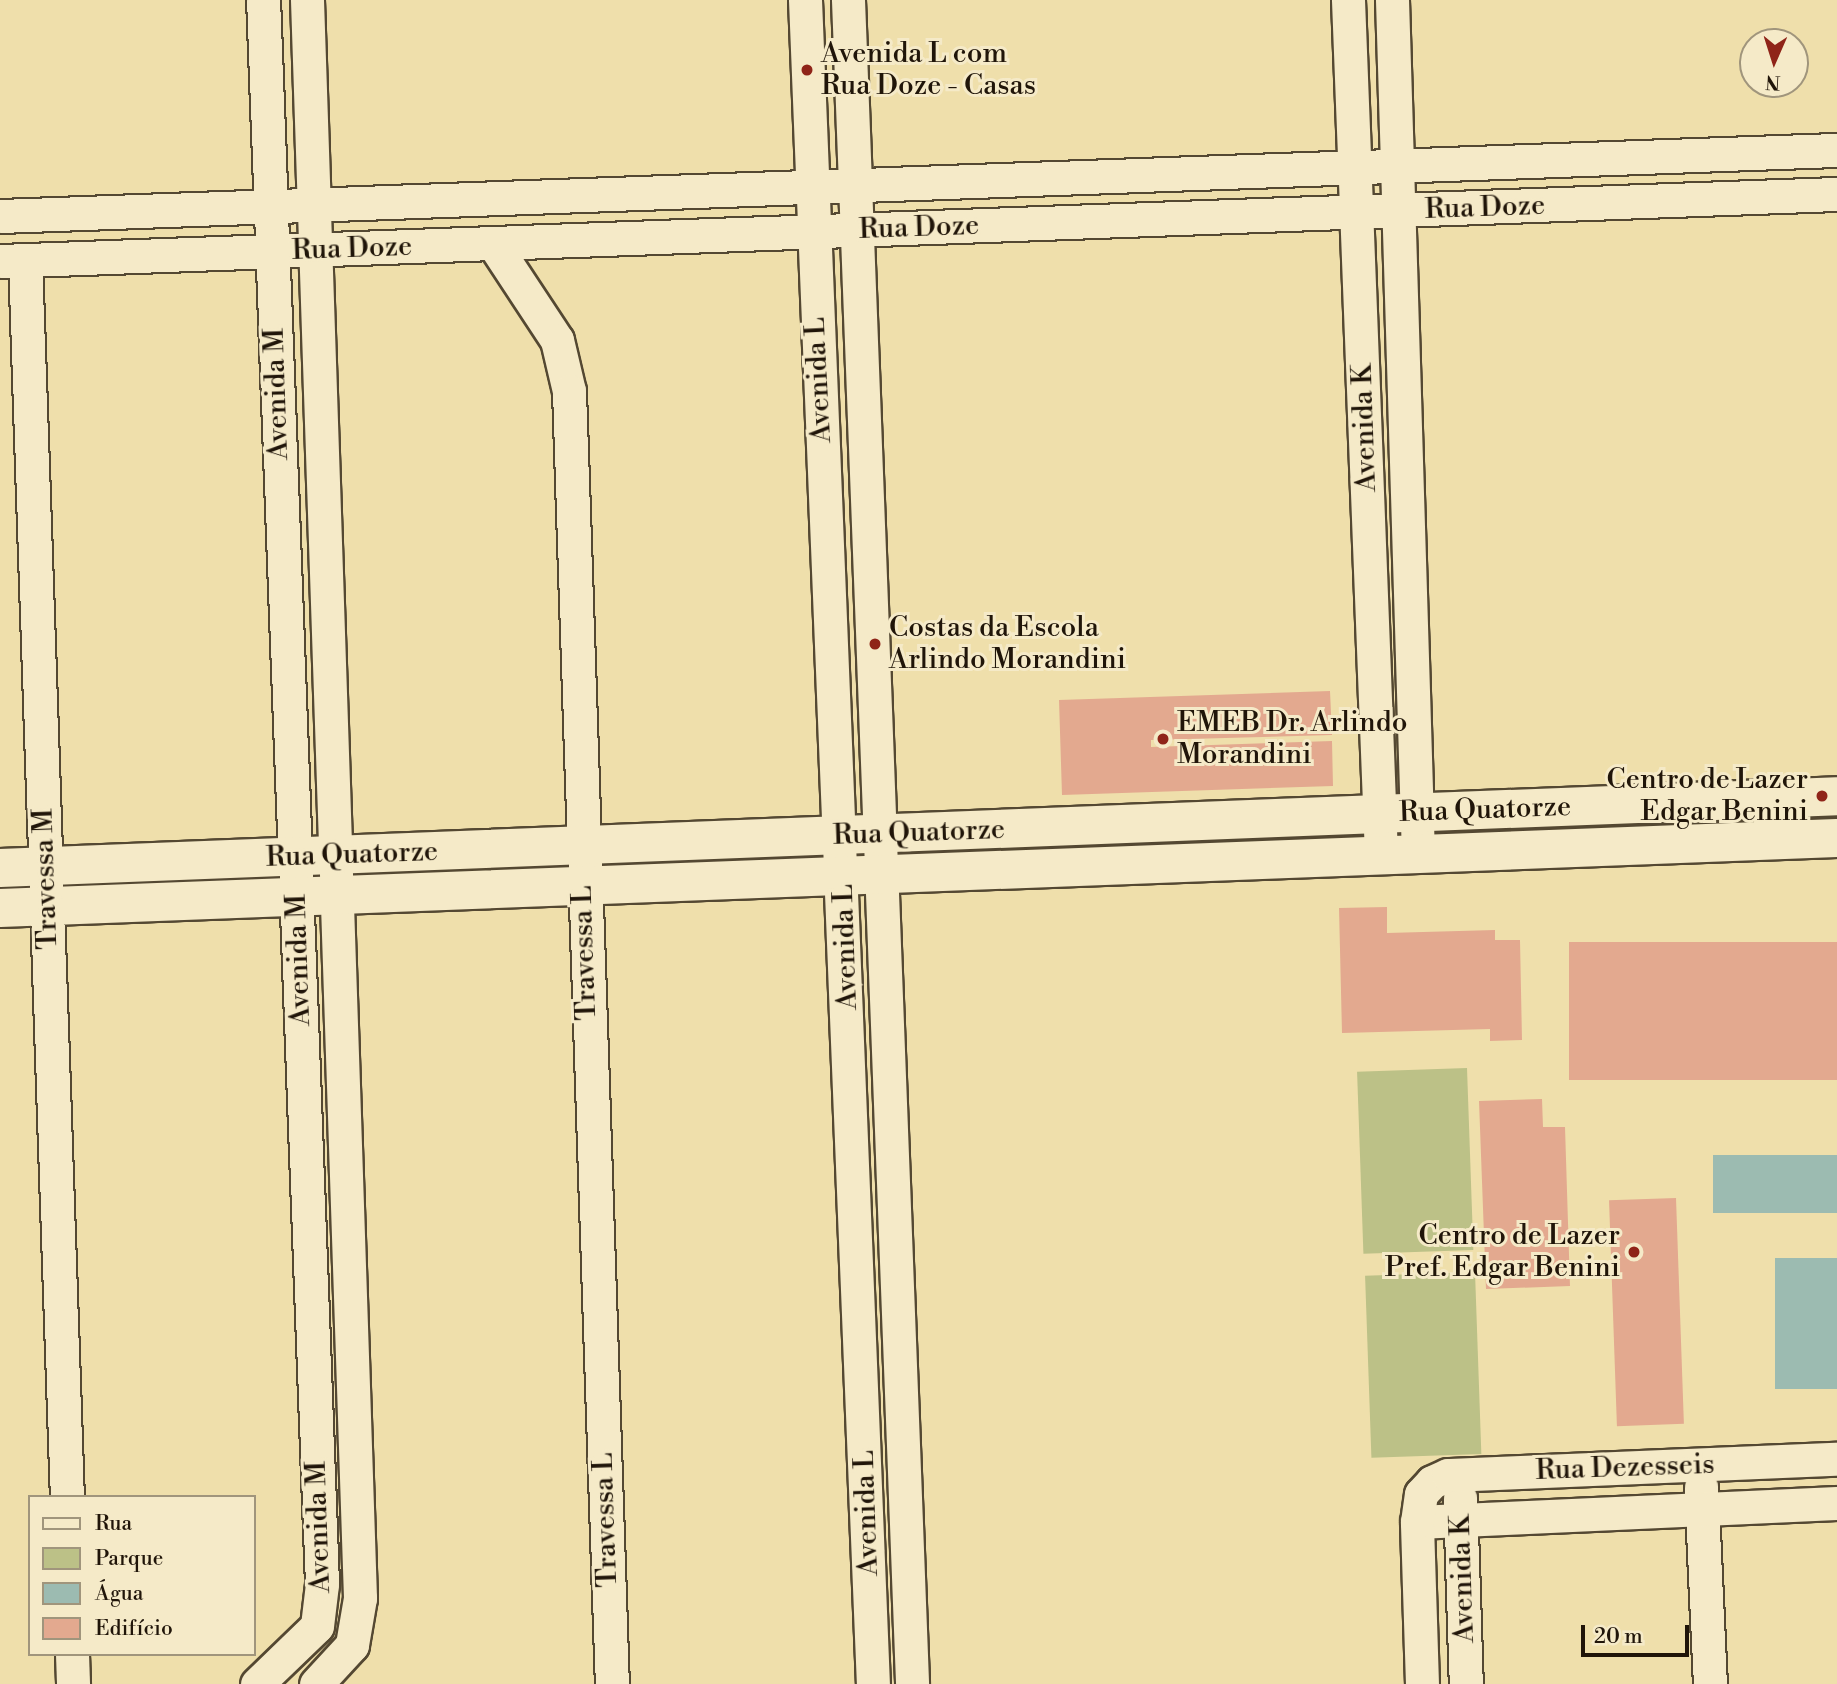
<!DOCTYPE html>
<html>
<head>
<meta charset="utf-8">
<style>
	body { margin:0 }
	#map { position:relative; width:1837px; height:1684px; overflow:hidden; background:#efdfab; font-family:"Libre Bodoni",serif }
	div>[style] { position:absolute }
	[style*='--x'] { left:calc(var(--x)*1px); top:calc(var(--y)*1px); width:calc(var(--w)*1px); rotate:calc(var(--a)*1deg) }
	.green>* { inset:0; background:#bcc187; transform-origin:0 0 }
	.water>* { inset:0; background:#9cbbb1; transform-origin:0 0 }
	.building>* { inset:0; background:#e3a98f; transform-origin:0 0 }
	.roads { filter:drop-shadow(2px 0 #544832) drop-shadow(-2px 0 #544832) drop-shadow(0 2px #544832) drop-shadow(0 -2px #544832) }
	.street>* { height:33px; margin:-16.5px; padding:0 16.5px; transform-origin:16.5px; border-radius:16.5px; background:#f5eac8 }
	.secondary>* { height:38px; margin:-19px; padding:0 19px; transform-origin:19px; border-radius:19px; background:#f5eac8 }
	.dots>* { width:19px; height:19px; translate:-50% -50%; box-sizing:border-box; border:4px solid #f5eac8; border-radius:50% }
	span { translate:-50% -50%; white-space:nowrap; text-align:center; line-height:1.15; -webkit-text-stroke:6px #f5eac8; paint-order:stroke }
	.poi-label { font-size:28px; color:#201509 }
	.left { translate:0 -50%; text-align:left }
	.right { translate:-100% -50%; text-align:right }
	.street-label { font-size:28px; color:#201509 }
	.legend { position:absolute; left:28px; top:1495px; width:228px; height:161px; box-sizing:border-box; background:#f5eac8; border:2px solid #a0957c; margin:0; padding:9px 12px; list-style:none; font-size:21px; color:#201509 }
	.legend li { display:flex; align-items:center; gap:14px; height:35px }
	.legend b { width:35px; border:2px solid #a0957c }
	.north { position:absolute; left:1739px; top:28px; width:70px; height:70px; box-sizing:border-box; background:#f5eac8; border:2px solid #a0957c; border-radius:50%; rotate:183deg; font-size:19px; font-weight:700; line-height:28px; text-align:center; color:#201509 }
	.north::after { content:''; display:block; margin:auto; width:24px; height:32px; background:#8f2418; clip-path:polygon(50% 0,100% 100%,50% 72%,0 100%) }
	.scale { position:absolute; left:1581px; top:1625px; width:108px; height:32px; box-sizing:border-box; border:4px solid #201509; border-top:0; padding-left:9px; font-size:21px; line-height:24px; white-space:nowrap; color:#201509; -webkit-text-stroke:5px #f5eac8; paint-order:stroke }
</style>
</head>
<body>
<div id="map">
	<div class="green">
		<div style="left:1467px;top:1068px;width:182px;height:110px;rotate:88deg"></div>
		<div style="left:1475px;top:1272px;width:182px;height:110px;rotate:88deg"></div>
	</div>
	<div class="water">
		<div style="left:1837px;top:1155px;width:58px;height:124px;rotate:90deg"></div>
		<div style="left:1837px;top:1258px;width:131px;height:62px;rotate:90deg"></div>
	</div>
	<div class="building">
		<div style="clip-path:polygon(1330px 691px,1332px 735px,1151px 740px,1151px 747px,1332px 741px,1333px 786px,1062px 795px,1059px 700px)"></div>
		<div style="clip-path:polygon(1387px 907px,1387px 933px,1495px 930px,1495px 940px,1520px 940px,1522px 1040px,1490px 1041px,1490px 1029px,1342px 1033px,1339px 908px)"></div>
		<div style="left:1837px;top:942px;width:138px;height:268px;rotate:90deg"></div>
		<div style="clip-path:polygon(1542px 1099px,1543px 1127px,1565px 1127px,1570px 1286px,1486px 1289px,1479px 1101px)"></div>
		<div style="left:1676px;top:1198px;width:226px;height:67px;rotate:88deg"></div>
	</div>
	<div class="roads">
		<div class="street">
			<div style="--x:307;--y:0;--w:1599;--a:88.1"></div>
			<div style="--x:360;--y:1598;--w:48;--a:99.7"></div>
			<div style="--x:352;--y:1645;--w:53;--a:132.7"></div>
			<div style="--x:805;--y:0;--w:1685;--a:87.69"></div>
			<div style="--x:848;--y:0;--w:1685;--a:87.82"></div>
			<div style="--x:1348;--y:0;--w:857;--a:87.79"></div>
			<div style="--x:1392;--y:0;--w:855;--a:88.26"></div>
			<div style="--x:0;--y:216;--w:1838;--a:-2.06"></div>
			<div style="--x:493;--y:243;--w:116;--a:56.6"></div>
			<div style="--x:557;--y:340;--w:52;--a:76.8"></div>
			<div style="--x:569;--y:391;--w:1294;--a:88.1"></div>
			<div style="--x:25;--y:260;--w:1238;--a:88.06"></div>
			<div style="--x:0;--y:261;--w:1838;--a:-2.09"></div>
			<div style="--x:1701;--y:1487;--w:197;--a:87.4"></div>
			<div style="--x:1460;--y:1498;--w:186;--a:88.2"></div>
			<div style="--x:1417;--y:1522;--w:420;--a:-2.6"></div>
			<div style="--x:72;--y:1654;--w:30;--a:88"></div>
			<div style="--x:257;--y:1684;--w:83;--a:-44"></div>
			<div style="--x:317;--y:1626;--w:42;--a:-83.2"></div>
			<div style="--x:322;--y:1584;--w:1585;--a:-92.13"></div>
			<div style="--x:1422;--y:1684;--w:162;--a:-91.8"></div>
			<div style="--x:1417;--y:1522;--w:28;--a:-82"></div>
			<div style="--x:1421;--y:1494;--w:16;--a:-47"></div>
			<div style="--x:1432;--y:1482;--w:17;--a:-24"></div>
			<div style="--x:1448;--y:1475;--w:389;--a:-2.4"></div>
		</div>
		<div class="secondary">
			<div style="--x:0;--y:868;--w:1838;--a:-2.24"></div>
			<div style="--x:0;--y:908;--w:1838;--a:-2.18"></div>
		</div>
	</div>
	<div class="dots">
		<div style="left:807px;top:70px;background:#8f2418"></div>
		<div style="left:875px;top:644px;background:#8f2418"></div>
		<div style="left:1163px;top:739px;background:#8f2418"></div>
		<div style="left:1822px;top:796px;background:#8f2418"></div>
		<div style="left:1634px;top:1252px;background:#8f2418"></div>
	</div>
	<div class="poi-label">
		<span class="left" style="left:821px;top:70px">Avenida L com<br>Rua Doze - Casas</span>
		<span class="left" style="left:889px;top:644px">Costas da Escola<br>Arlindo Morandini</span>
		<span class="left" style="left:1177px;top:739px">EMEB Dr. Arlindo<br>Morandini</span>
		<span class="right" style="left:1808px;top:796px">Centro de Lazer<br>Edgar Benini</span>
		<span class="right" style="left:1620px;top:1252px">Centro de Lazer<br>Pref. Edgar Benini</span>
	</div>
	<div class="street-label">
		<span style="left:1485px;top:208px;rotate:-2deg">Rua Doze</span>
		<span style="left:919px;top:228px;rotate:-2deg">Rua Doze</span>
		<span style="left:352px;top:249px;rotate:-2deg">Rua Doze</span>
		<span style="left:819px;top:380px;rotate:-93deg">Avenida L</span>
		<span style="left:277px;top:394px;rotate:-92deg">Avenida M</span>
		<span style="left:1365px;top:428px;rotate:-92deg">Avenida K</span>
		<span style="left:1485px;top:810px;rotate:-2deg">Rua Quatorze</span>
		<span style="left:919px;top:833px;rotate:-2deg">Rua Quatorze</span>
		<span style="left:352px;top:855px;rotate:-2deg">Rua Quatorze</span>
		<span style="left:46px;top:879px;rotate:-92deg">Travessa M</span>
		<span style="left:846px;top:947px;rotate:-92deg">Avenida L</span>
		<span style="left:585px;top:953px;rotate:-92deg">Travessa L</span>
		<span style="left:299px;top:960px;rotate:-92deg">Avenida M</span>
		<span style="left:1625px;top:1468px;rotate:-2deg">Rua Dezesseis</span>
		<span style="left:867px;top:1513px;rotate:-92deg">Avenida L</span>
		<span style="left:606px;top:1520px;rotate:-92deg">Travessa L</span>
		<span style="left:319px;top:1527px;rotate:-92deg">Avenida M</span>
		<span style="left:1463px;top:1579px;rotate:-92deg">Avenida K</span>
	</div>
	<ul class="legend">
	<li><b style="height:9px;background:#f5eac8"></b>Rua</li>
	<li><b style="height:19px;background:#bcc187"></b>Parque</li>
	<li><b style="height:19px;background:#9cbbb1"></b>Água</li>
	<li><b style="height:19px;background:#e3a98f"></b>Edifício</li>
	</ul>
	<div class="north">N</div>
	<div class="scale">20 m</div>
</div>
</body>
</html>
